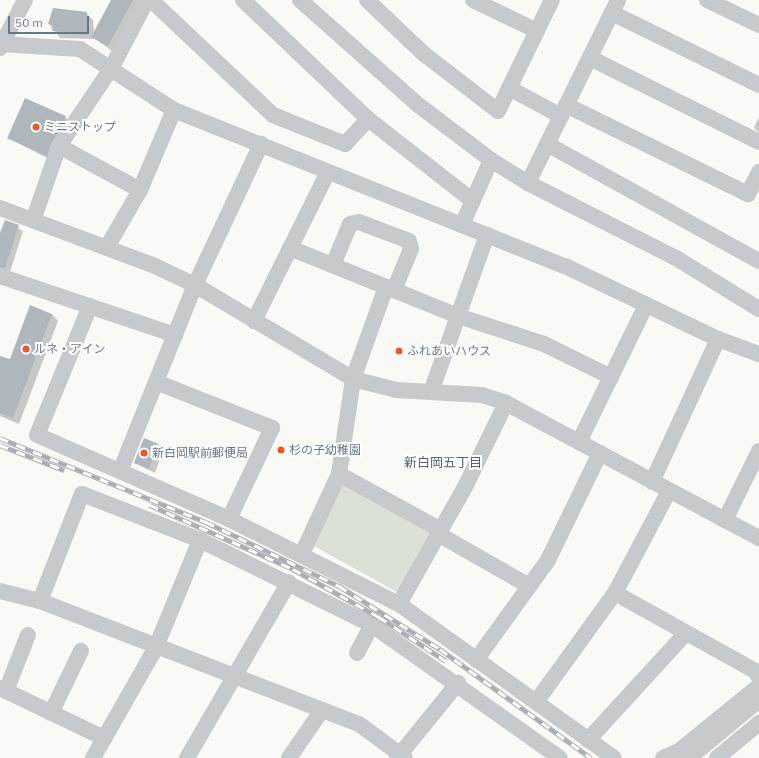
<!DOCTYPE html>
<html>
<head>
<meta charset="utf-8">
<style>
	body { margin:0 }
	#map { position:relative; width:759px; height:758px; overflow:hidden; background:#f9f9f6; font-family:"IBM Plex Sans","Noto Sans JP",sans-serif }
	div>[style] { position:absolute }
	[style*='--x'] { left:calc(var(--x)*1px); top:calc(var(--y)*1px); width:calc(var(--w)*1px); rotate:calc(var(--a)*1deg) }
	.green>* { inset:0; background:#dae1d7; transform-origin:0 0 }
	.shadow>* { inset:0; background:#0003 }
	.building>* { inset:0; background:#afb7bd; transform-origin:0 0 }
	.minor>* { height:16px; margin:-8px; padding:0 8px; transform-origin:8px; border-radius:8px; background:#c6cacd }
	.rail>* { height:4.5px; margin-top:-2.25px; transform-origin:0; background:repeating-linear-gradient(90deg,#fff 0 9px,#a6acb2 0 18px); box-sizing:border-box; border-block:1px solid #a6acb2 }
	.dots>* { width:11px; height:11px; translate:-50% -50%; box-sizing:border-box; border:2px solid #fff; border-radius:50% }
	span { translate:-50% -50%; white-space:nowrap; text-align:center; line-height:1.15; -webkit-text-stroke:4px #fff; paint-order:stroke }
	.poi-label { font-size:12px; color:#667888 }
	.left { translate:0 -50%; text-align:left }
	.neighbourhood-label { font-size:13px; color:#55626d }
	.scale { position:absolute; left:8px; top:16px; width:81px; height:18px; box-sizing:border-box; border:2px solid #667888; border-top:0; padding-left:5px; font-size:12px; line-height:14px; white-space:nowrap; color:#667888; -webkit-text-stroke:3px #fff; paint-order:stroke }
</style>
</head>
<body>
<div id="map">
	<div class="green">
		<div style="left:343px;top:481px;width:104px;height:71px;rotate:29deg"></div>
	</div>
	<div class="shadow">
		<div style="clip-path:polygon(112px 0,143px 0,115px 53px,95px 39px,60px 38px,49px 24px,86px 13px,93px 20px,94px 34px)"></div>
		<div style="clip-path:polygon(65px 117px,70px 122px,51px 160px,8px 138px)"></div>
		<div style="clip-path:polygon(759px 117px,759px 133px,754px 128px)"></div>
		<div style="clip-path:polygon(5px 221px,23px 231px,10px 272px,0 270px,0 232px)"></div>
		<div style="clip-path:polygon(52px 314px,58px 321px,19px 424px,0 416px,0 357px,10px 361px)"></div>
		<div style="clip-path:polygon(158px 445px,163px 450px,155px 473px,135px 463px)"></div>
	</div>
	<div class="building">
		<div style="clip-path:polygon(111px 0,133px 0,108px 46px,91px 37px)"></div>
		<div style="clip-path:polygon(53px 8px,87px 12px,88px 35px,52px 31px,53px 25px,48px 24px)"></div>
		<div style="left:25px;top:98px;width:45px;height:44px;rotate:24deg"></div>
		<div style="clip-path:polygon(5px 220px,19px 225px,5px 268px,0 267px,0 234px)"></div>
		<div style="clip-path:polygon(30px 305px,52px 314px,13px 418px,0 413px,0 356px,10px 359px)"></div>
		<div style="left:144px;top:438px;width:16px;height:27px;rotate:22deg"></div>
	</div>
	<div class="minor">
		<div style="--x:151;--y:0;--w:168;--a:43.3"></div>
		<div style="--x:273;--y:115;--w:78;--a:21.9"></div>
		<div style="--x:345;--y:144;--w:34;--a:-47"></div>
		<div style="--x:368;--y:119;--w:133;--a:38"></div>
		<div style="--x:243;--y:0;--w:173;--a:43.6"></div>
		<div style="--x:300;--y:0;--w:157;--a:41.6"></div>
		<div style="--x:417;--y:104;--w:93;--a:37.1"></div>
		<div style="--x:491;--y:160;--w:44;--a:31.9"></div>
		<div style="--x:528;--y:183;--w:166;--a:26.9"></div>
		<div style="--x:676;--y:258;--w:97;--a:31.6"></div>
		<div style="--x:367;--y:0;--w:79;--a:43.5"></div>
		<div style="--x:424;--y:54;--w:93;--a:37.6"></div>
		<div style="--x:498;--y:111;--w:123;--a:-64.1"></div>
		<div style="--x:473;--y:0;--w:71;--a:25.8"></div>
		<div style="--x:707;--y:0;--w:58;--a:25.7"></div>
		<div style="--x:612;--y:13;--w:164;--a:26.1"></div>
		<div style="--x:0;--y:44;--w:80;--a:3.6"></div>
		<div style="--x:80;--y:49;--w:112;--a:33"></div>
		<div style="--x:174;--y:110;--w:421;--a:21.8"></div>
		<div style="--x:565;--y:266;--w:170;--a:25.5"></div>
		<div style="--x:718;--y:339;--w:44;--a:20.1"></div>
		<div style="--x:0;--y:48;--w:54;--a:-62.5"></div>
		<div style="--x:590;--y:58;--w:189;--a:26.4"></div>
		<div style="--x:509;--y:88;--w:59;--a:28.3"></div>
		<div style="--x:566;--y:105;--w:203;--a:26.1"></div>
		<div style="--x:748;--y:194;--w:25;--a:-63"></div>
		<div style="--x:547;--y:144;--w:242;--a:28.9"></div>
		<div style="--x:59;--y:146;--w:92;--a:28.5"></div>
		<div style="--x:528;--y:183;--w:204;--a:-63.8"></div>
		<div style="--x:0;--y:208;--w:165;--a:20.5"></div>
		<div style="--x:155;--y:266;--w:44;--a:25.4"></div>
		<div style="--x:195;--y:285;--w:184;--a:30.7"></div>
		<div style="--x:353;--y:379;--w:44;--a:14.3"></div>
		<div style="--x:396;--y:390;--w:86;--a:3.3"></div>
		<div style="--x:482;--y:395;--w:25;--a:18"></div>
		<div style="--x:506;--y:403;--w:287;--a:28.1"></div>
		<div style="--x:34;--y:218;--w:76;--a:-70.9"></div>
		<div style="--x:59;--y:146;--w:95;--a:-56.1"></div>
		<div style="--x:112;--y:67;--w:76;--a:-62.4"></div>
		<div style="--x:462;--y:225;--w:71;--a:-66"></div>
		<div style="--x:107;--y:247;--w:66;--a:-59.9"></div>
		<div style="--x:140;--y:190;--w:87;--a:-67"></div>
		<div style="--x:290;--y:248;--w:181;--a:22"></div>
		<div style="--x:458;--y:316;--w:90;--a:18"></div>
		<div style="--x:544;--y:344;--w:75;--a:26.2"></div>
		<div style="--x:333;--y:265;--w:44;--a:-67.5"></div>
		<div style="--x:350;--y:224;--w:9;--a:-13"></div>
		<div style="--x:359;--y:222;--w:53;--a:20.8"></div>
		<div style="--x:409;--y:241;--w:8;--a:76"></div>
		<div style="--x:411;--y:249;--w:44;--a:112.5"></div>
		<div style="--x:0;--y:276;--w:185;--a:18.6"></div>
		<div style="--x:90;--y:306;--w:139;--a:112.3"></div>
		<div style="--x:37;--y:435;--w:210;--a:23.6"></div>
		<div style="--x:229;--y:519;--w:190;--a:26.6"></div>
		<div style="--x:399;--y:604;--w:264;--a:35.6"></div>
		<div style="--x:254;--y:321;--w:166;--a:-63.6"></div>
		<div style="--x:156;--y:382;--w:125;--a:21.6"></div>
		<div style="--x:272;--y:428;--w:101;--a:115.3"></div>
		<div style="--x:431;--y:392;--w:167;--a:-70.4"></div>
		<div style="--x:579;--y:442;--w:153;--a:-63.9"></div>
		<div style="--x:121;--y:469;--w:198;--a:-68.1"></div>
		<div style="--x:195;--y:285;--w:156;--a:-64.9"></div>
		<div style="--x:339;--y:474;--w:116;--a:28.8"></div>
		<div style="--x:652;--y:482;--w:157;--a:-65.2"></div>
		<div style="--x:725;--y:520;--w:77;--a:-63.8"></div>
		<div style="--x:438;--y:534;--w:105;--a:29.7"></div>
		<div style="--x:302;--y:554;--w:88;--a:-65.2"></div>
		<div style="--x:339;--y:474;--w:96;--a:-81.6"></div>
		<div style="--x:353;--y:379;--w:98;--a:-70.3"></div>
		<div style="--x:0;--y:591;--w:41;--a:14"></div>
		<div style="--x:40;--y:601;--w:342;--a:21.1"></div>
		<div style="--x:359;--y:724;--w:57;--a:36.5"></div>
		<div style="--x:615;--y:593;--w:160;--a:29.1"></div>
		<div style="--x:755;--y:671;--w:7;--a:56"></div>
		<div style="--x:40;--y:601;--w:115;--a:-68.6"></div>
		<div style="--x:82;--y:494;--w:127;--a:21.3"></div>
		<div style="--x:200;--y:540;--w:192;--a:26.3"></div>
		<div style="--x:372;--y:625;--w:230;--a:35.3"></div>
		<div style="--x:399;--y:604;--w:134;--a:-60.6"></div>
		<div style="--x:465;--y:487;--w:93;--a:-64"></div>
		<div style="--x:357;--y:653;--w:32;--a:-62"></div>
		<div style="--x:476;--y:660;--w:123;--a:-54.2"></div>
		<div style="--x:548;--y:560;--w:119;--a:-64.1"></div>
		<div style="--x:0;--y:688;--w:115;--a:25.7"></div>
		<div style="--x:6;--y:691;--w:60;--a:-68.6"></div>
		<div style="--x:536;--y:702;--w:135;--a:-54.1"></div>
		<div style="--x:615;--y:593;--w:115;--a:-62.1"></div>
		<div style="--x:51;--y:713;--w:69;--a:-64.2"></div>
		<div style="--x:588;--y:740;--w:144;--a:-47.5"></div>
		<div style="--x:93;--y:758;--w:128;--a:-60.4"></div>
		<div style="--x:156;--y:647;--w:116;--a:-67.6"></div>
		<div style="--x:187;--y:758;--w:203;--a:-59.9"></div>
		<div style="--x:289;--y:758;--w:58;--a:-55.5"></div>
		<div style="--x:397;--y:758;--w:97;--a:-50.9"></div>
		<div style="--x:663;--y:758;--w:17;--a:-24"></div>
		<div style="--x:679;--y:751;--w:103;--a:-39.1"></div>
		<div style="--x:689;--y:758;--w:89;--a:-39.6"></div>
		<div style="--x:717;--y:758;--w:55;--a:-39.8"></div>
	</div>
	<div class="rail">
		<div style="--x:0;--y:438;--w:222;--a:22.2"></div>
		<div style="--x:206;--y:522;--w:148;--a:25.7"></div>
		<div style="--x:339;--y:586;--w:119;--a:32"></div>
		<div style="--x:440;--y:649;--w:186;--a:35.8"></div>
		<div style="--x:0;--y:445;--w:69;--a:21.3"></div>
		<div style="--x:150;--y:505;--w:157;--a:24.1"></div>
		<div style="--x:293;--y:569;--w:98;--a:29.2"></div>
		<div style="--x:379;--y:617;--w:80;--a:33.3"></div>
	</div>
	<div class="dots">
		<div style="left:36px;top:127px;background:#eb5824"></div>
		<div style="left:26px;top:349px;background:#eb5824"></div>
		<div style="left:399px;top:351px;background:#eb5824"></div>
		<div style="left:281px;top:450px;background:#eb5824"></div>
		<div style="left:144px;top:453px;background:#eb5824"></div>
	</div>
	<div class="poi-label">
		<span class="left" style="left:44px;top:127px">ミニストップ</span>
		<span class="left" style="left:34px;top:349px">ルネ・アイン</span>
		<span class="left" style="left:407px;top:351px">ふれあいハウス</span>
		<span class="left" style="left:289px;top:450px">杉の子幼稚園</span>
		<span class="left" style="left:152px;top:453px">新白岡駅前郵便局</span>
	</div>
	<div class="neighbourhood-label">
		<span style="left:443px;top:463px">新白岡五丁目</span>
	</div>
	<div class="scale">50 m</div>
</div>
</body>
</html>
